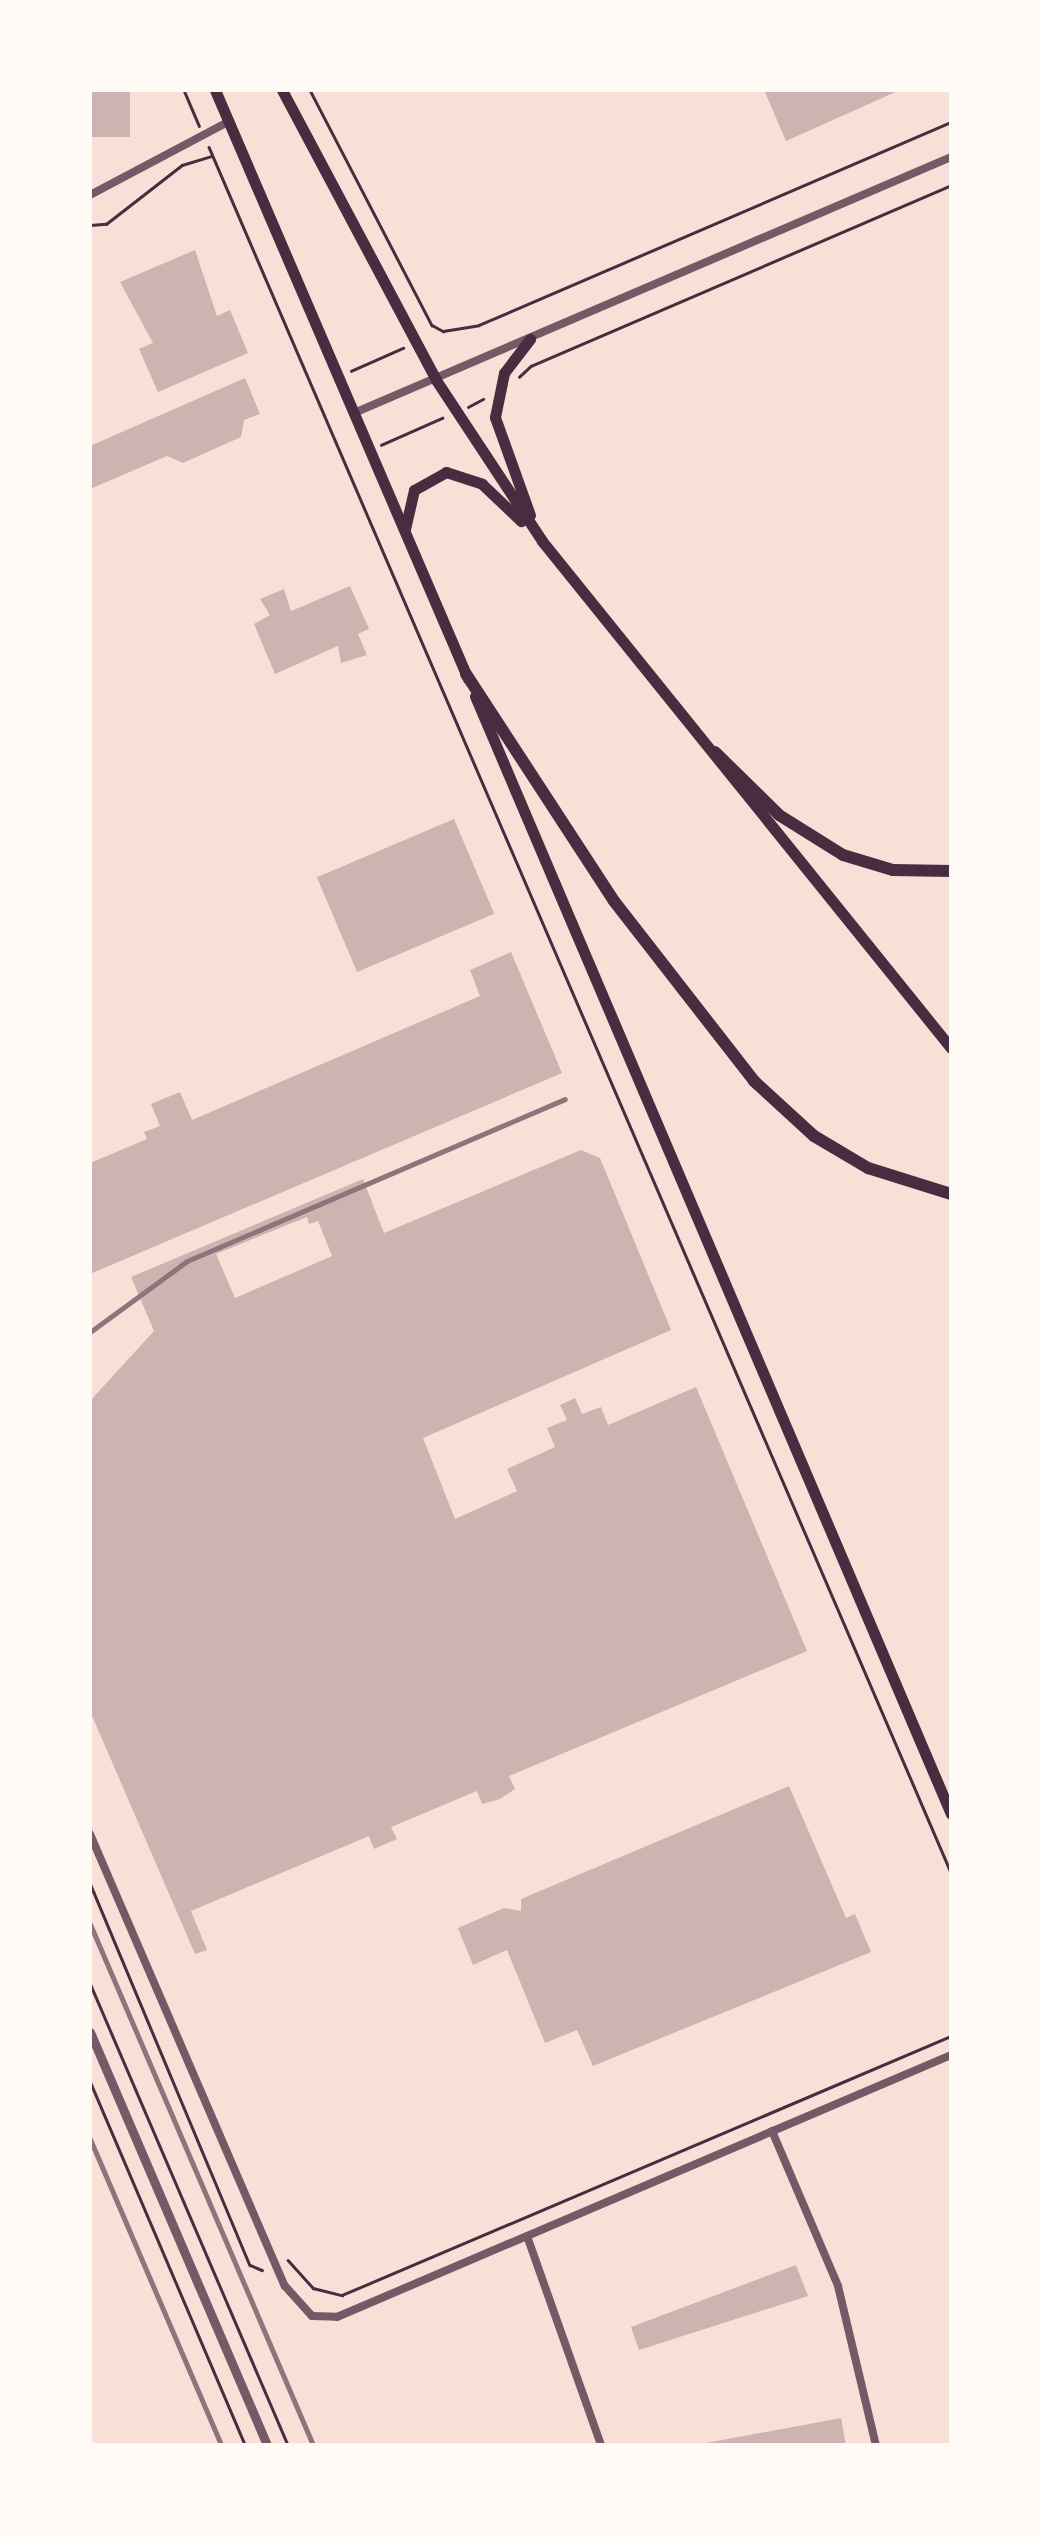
<!DOCTYPE html>
<html>
<head>
<meta charset="utf-8">
<style>
	body { margin:0 }
	#map { position:relative; width:1041px; height:2535px; overflow:hidden; background:#f7e1d7; font-family:Montserrat,sans-serif }
	div>[style] { position:absolute }
	[style*='--x'] { left:calc(var(--x)*1px); top:calc(var(--y)*1px); width:calc(var(--w)*1px); rotate:calc(var(--a)*1deg) }
	.building>* { inset:0; background:#ccb4b1; transform-origin:0 0 }
	.path>* { height:2.5px; margin:-1.25px; padding:0 1.25px; transform-origin:1.25px; border-radius:1.25px; background:#4a2c40 }
	.minor>* { height:8px; margin:-4px; padding:0 4px; transform-origin:4px; border-radius:4px; background:#755966 }
	.tertiary>* { height:9px; margin:-4.5px; padding:0 4.5px; transform-origin:4.5px; border-radius:4.5px; background:#755966 }
	.primary>* { height:11px; margin:-5.5px; padding:0 5.5px; transform-origin:5.5px; border-radius:5.5px; background:#4a2c40 }
	.trunk>* { height:11px; margin:-5.5px; padding:0 5.5px; transform-origin:5.5px; border-radius:5.5px; background:#4a2c40 }
	.motorway>* { height:12px; margin:-6px; padding:0 6px; transform-origin:6px; border-radius:6px; background:#4a2c40 }
	.rail>* { height:5px; margin:-2.5px; padding:0 2.5px; transform-origin:2.5px; border-radius:2.5px; background:#8f747c }
	span { translate:-50% -50%; white-space:nowrap; text-align:center; line-height:1.15; -webkit-text-stroke:8px #fffaf5; paint-order:stroke }
	.frame { position:absolute; inset:0; border:92px solid #fffaf5; pointer-events:none }
</style>
</head>
<body>
<div id="map">
	<div class="building">
		<div style="left:90px;top:90px;width:40px;height:47px"></div>
		<div style="clip-path:polygon(764px 90px,900px 90px,786px 141px)"></div>
		<div style="clip-path:polygon(195px 250px,217px 316px,230px 310px,248px 353px,158px 392px,139px 349px,153px 343px,120px 282px)"></div>
		<div style="clip-path:polygon(245px 378px,260px 414px,244px 420px,241px 437px,183px 463px,167px 456px,90px 489px,90px 446px)"></div>
		<div style="clip-path:polygon(350px 586px,369px 629px,358px 634px,367px 655px,341px 663px,338px 646px,275px 674px,254px 624px,270px 615px,260px 599px,284px 589px,291px 611px)"></div>
		<div style="left:454px;top:819px;width:103px;height:149px;rotate:67deg"></div>
		<div style="clip-path:polygon(511px 952px,562px 1073px,90px 1274px,90px 1163px,147px 1139px,144px 1132px,160px 1126px,151px 1104px,180px 1092px,192px 1120px,480px 996px,470px 970px)"></div>
		<div style="clip-path:polygon(evenodd,581px 1150px,600px 1158px,671px 1330px,423px 1438px,455px 1519px,517px 1491px,507px 1469px,555px 1447px,547px 1428px,567px 1420px,560px 1405px,575px 1398px,582px 1414px,601px 1407px,608px 1425px,696px 1387px,807px 1651px,509px 1776px,515px 1789px,500px 1799px,482px 1804px,477px 1791px,391px 1827px,397px 1839px,374px 1849px,369px 1836px,191px 1911px,207px 1950px,195px 1954px,90px 1711px,90px 1401px,154px 1331px,131px 1277px,363px 1179px,384px 1233px,581px 1150px,307px 1217px,309px 1224px,318px 1221px,332px 1256px,235px 1298px,216px 1254px,307px 1217px)"></div>
		<div style="clip-path:polygon(789px 1786px,846px 1918px,855px 1914px,871px 1952px,593px 2066px,577px 2030px,545px 2043px,507px 1950px,473px 1965px,458px 1928px,504px 1908px,521px 1911px,521px 1899px)"></div>
		<div style="clip-path:polygon(796px 2265px,808px 2296px,639px 2350px,631px 2327px)"></div>
		<div style="clip-path:polygon(841px 2418px,846px 2445px,706px 2445px,706px 2443px)"></div>
	</div>
	<div class="path">
		<div style="--x:184;--y:90;--w:39;--a:67"></div>
		<div style="--x:310;--y:90;--w:265;--a:62.6"></div>
		<div style="--x:432;--y:325;--w:13;--a:29"></div>
		<div style="--x:443;--y:331;--w:36;--a:-9"></div>
		<div style="--x:479;--y:325;--w:514;--a:-23.27"></div>
		<div style="--x:209;--y:147;--w:1878;--a:66.73"></div>
		<div style="--x:90;--y:225;--w:16;--a:-4"></div>
		<div style="--x:106;--y:224;--w:96;--a:-37.8"></div>
		<div style="--x:182;--y:165;--w:30;--a:-17"></div>
		<div style="--x:351;--y:371;--w:57;--a:-23.9"></div>
		<div style="--x:519;--y:377;--w:16;--a:-43"></div>
		<div style="--x:531;--y:366;--w:457;--a:-23.3"></div>
		<div style="--x:468;--y:407;--w:17;--a:-28"></div>
		<div style="--x:381;--y:445;--w:67;--a:-23.9"></div>
		<div style="--x:90;--y:1883;--w:414;--a:67.3"></div>
		<div style="--x:250;--y:2265;--w:13;--a:23"></div>
		<div style="--x:90;--y:1983;--w:503;--a:66.8"></div>
		<div style="--x:90;--y:2081;--w:396;--a:66.9"></div>
		<div style="--x:288;--y:2260;--w:38;--a:48"></div>
		<div style="--x:313;--y:2288;--w:30;--a:14"></div>
		<div style="--x:342;--y:2295;--w:662;--a:-23.04"></div>
	</div>
	<div class="minor">
		<div style="--x:90;--y:195;--w:156;--a:-27.9"></div>
		<div style="--x:354;--y:413;--w:650;--a:-23.21"></div>
		<div style="--x:90;--y:1834;--w:492;--a:66.7"></div>
		<div style="--x:285;--y:2286;--w:40;--a:48"></div>
		<div style="--x:312;--y:2316;--w:25;--a:2"></div>
		<div style="--x:337;--y:2317;--w:668;--a:-23.11"></div>
		<div style="--x:772;--y:2131;--w:168;--a:66.9"></div>
		<div style="--x:838;--y:2286;--w:163;--a:76.6"></div>
		<div style="--x:527;--y:2236;--w:222;--a:70.5"></div>
	</div>
	<div class="tertiary">
		<div style="--x:90;--y:2032;--w:449;--a:66.8"></div>
	</div>
	<div class="primary">
		<div style="--x:215;--y:90;--w:641;--a:66.75"></div>
		<div style="--x:282;--y:90;--w:328;--a:62"></div>
		<div style="--x:436;--y:380;--w:193;--a:56.6"></div>
		<div style="--x:530;--y:515;--w:104;--a:-109.7"></div>
		<div style="--x:495;--y:417;--w:45;--a:-78.4"></div>
		<div style="--x:504;--y:373;--w:43;--a:-52.6"></div>
		<div style="--x:405;--y:529;--w:40;--a:-77"></div>
		<div style="--x:414;--y:490;--w:37;--a:-29"></div>
		<div style="--x:446;--y:472;--w:38;--a:18"></div>
		<div style="--x:482;--y:484;--w:54;--a:43.5"></div>
		<div style="--x:475;--y:696;--w:1215;--a:66.94"></div>
	</div>
	<div class="trunk">
		<div style="--x:542;--y:541;--w:651;--a:51.11"></div>
	</div>
	<div class="motorway">
		<div style="--x:466;--y:674;--w:271;--a:56.9"></div>
		<div style="--x:614;--y:901;--w:228;--a:52.1"></div>
		<div style="--x:754;--y:1081;--w:81;--a:42.5"></div>
		<div style="--x:814;--y:1136;--w:63;--a:30.7"></div>
		<div style="--x:868;--y:1168;--w:87;--a:17.4"></div>
		<div style="--x:715;--y:752;--w:90;--a:44.5"></div>
		<div style="--x:779;--y:815;--w:75;--a:32"></div>
		<div style="--x:843;--y:855;--w:52;--a:16.7"></div>
		<div style="--x:893;--y:870;--w:58;--a:1"></div>
	</div>
	<div class="rail">
		<div style="--x:90;--y:1332;--w:120;--a:-36.2"></div>
		<div style="--x:187;--y:1261;--w:411;--a:-23.2"></div>
		<div style="--x:90;--y:1924;--w:567;--a:66.83"></div>
		<div style="--x:90;--y:2139;--w:333;--a:66.8"></div>
	</div>
	<div class="frame"></div>
</div>
</body>
</html>
